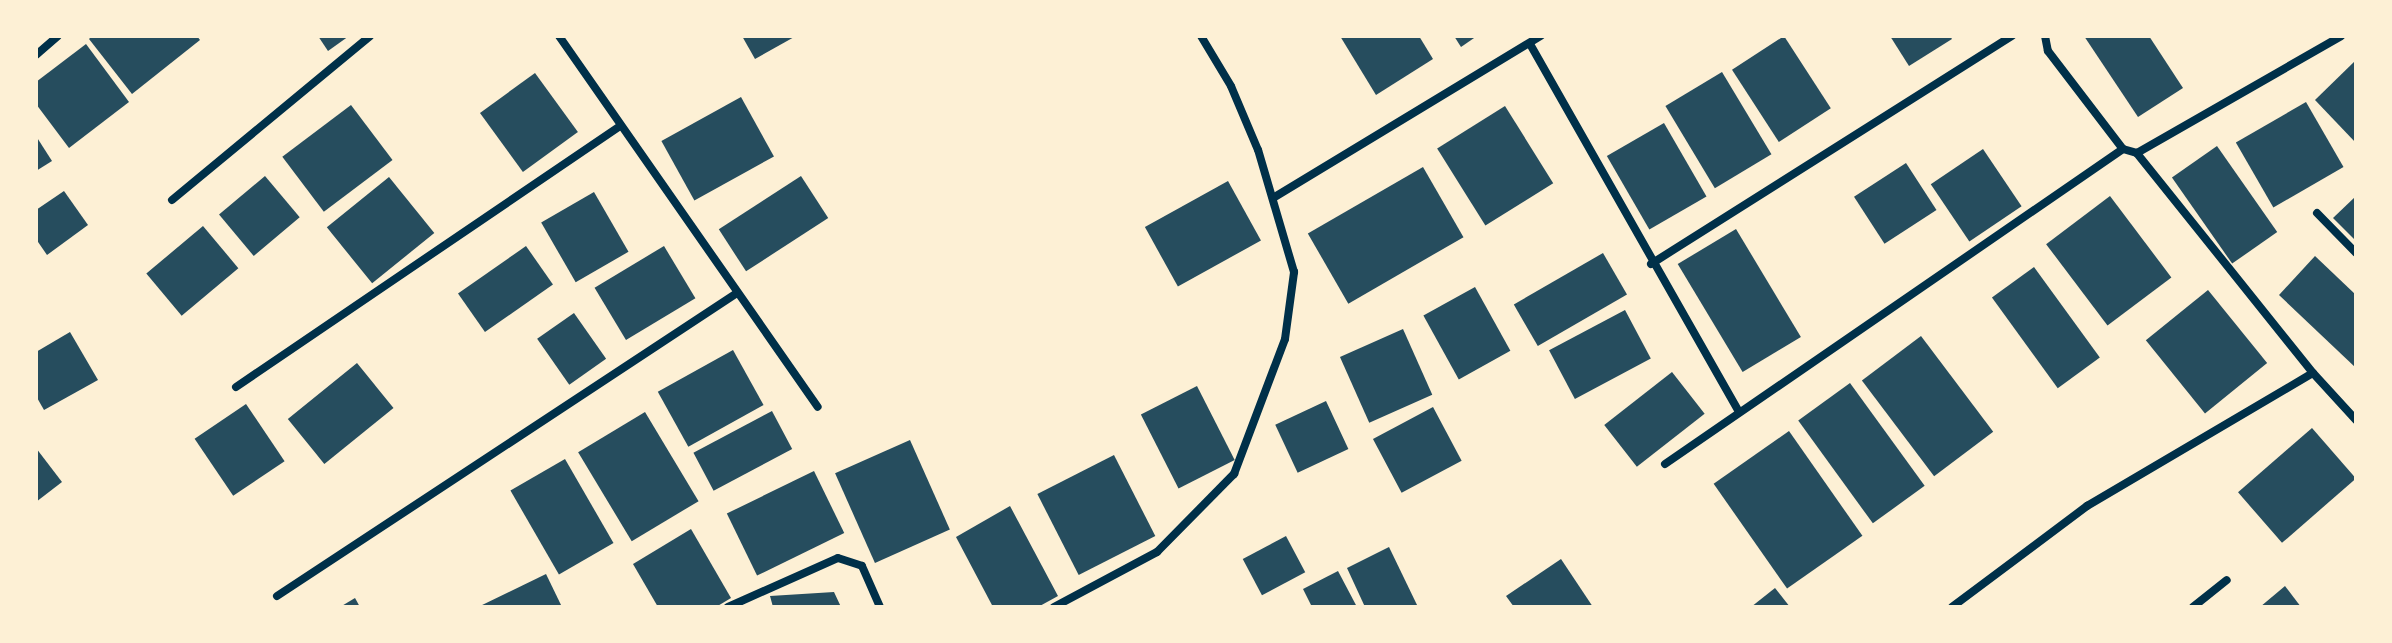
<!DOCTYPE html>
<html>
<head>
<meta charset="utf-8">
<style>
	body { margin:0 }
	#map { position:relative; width:2392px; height:643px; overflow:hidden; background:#fdf0d5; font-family:"Sofia Sans Condensed",sans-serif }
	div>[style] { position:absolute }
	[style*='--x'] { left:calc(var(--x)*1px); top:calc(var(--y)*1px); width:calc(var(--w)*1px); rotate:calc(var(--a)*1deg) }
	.building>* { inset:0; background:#264d5e; transform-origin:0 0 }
	.minor>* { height:8px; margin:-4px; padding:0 4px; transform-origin:4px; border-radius:4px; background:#003049 }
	span { translate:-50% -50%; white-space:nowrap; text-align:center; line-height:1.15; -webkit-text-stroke:6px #fdf0d5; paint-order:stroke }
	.frame { position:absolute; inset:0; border:38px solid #fdf0d5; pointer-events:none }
</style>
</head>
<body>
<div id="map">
	<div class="building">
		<div style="clip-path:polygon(92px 36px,197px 36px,200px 40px,132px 94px,89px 39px)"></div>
		<div style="clip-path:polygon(318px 36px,349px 36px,328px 51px)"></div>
		<div style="clip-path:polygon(742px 36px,796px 36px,755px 59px)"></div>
		<div style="clip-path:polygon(1340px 36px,1419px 36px,1433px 59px,1376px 95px)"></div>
		<div style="clip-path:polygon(1454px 36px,1477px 36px,1461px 47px)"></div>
		<div style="left:1784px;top:36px;width:86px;height:62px;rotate:57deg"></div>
		<div style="clip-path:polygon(1890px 36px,1950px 36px,1952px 39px,1909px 66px)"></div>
		<div style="clip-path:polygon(2084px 36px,2149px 36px,2183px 88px,2138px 117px)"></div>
		<div style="clip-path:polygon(86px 44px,129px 102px,69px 148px,36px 104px,36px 82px)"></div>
		<div style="clip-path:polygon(2356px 60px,2356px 143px,2315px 100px)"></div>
		<div style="left:1722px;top:72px;width:96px;height:66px;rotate:59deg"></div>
		<div style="left:535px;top:73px;width:73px;height:68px;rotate:54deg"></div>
		<div style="left:741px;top:97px;width:68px;height:91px;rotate:61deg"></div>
		<div style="left:2306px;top:102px;width:75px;height:81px;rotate:60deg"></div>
		<div style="left:351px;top:105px;width:69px;height:86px;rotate:53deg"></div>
		<div style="left:1505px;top:106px;width:91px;height:80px;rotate:58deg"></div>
		<div style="left:1664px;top:123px;width:85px;height:66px;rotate:60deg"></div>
		<div style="clip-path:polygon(36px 136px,52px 161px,36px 171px)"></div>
		<div style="left:2217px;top:146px;width:105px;height:55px;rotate:55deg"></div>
		<div style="left:1983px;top:149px;width:69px;height:63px;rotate:56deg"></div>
		<div style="left:1906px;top:163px;width:56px;height:62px;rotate:57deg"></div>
		<div style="left:1423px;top:167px;width:81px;height:133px;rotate:60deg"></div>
		<div style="left:265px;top:176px;width:54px;height:60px;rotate:50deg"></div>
		<div style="left:801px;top:176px;width:50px;height:98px;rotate:57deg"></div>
		<div style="left:389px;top:177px;width:72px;height:80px;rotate:51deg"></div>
		<div style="left:1228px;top:181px;width:68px;height:95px;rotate:61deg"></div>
		<div style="clip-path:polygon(64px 191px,88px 225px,47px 255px,36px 239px,36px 210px)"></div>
		<div style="left:594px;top:192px;width:69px;height:61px;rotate:60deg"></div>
		<div style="left:2110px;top:196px;width:102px;height:80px;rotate:53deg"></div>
		<div style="clip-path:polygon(2356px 196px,2356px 241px,2333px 218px)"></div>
		<div style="left:203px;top:226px;width:55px;height:74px;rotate:50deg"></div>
		<div style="left:1736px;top:229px;width:126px;height:68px;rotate:59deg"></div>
		<div style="left:526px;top:246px;width:47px;height:83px;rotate:55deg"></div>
		<div style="left:664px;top:246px;width:61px;height:81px;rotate:59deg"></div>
		<div style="left:1603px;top:253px;width:48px;height:103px;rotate:60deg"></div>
		<div style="clip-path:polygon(2315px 256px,2356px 295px,2356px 368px,2279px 295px)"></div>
		<div style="left:2034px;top:267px;width:112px;height:52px;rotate:54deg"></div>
		<div style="left:1475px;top:287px;width:73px;height:59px;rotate:61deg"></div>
		<div style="left:2208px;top:290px;width:94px;height:80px;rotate:51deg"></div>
		<div style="left:1625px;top:310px;width:55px;height:86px;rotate:62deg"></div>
		<div style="left:574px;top:313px;width:56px;height:45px;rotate:55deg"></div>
		<div style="left:1403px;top:329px;width:72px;height:69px;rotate:66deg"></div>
		<div style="clip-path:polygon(70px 332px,98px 380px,44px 410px,36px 396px,36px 352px)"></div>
		<div style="left:1921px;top:336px;width:120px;height:74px;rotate:53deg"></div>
		<div style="left:733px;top:350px;width:63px;height:86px;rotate:61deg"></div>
		<div style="left:357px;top:363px;width:58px;height:89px;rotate:51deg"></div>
		<div style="left:1672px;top:372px;width:53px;height:86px;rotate:52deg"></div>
		<div style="left:1850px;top:383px;width:127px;height:64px;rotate:54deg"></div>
		<div style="left:1197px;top:386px;width:83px;height:63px;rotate:63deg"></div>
		<div style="left:1326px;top:401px;width:53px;height:56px;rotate:65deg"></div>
		<div style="left:246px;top:404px;width:69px;height:62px;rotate:56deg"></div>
		<div style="left:1433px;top:407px;width:61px;height:68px;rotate:62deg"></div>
		<div style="left:772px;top:411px;width:43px;height:89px;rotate:62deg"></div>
		<div style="left:645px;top:412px;width:104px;height:78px;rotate:59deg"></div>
		<div style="left:2312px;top:428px;width:67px;height:98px;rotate:49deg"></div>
		<div style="left:1789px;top:431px;width:128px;height:92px;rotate:55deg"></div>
		<div style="left:910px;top:440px;width:98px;height:82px;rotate:66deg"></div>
		<div style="clip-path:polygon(36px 448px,62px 482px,36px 502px)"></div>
		<div style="left:1114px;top:455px;width:91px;height:86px;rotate:63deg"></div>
		<div style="left:565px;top:459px;width:97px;height:63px;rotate:60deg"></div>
		<div style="left:814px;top:471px;width:69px;height:97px;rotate:64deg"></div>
		<div style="clip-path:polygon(1010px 506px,1058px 596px,1038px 607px,993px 607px,956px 537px)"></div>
		<div style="clip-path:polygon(691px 529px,731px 598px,716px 607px,658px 607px,633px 564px)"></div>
		<div style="left:1286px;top:536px;width:41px;height:49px;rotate:62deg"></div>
		<div style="clip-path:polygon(1389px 547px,1418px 607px,1365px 607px,1347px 568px)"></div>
		<div style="clip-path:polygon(1561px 559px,1593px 607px,1514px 607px,1506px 596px)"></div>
		<div style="clip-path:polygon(1338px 571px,1357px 607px,1312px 607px,1303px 589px)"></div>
		<div style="clip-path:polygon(546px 574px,562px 607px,478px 607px)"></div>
		<div style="clip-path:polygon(2285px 586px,2301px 607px,2260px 607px)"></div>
		<div style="clip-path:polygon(1775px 588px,1790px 607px,1751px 607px)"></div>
		<div style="clip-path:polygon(834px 592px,841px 607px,773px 607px,770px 596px)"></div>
		<div style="clip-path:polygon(355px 598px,360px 607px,340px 607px)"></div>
	</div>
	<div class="minor">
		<div style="--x:559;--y:36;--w:452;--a:55.1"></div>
		<div style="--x:2045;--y:36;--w:15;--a:79"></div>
		<div style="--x:2048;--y:51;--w:123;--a:52.6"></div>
		<div style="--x:2123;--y:149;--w:15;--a:16"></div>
		<div style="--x:2137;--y:153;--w:235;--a:-29.8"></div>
		<div style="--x:1530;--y:44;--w:423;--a:60.4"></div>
		<div style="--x:36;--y:55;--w:29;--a:-41"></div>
		<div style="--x:1273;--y:198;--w:313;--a:-31.2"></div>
		<div style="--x:172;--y:200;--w:257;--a:-39.6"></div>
		<div style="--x:2317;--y:213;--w:56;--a:45.7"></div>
		<div style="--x:1651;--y:264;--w:427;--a:-32.3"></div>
		<div style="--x:2313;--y:373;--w:64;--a:47.5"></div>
		<div style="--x:236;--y:387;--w:464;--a:-34.2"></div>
		<div style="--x:1665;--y:464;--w:556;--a:-34.52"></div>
		<div style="--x:277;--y:596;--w:551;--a:-33.37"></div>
		<div style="--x:728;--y:607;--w:120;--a:-24"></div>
		<div style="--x:838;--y:558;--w:25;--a:18"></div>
		<div style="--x:862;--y:566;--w:45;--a:66.3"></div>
		<div style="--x:1054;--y:607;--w:117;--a:-28.1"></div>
		<div style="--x:1157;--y:552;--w:110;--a:-45.4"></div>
		<div style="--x:1234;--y:474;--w:144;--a:-69.3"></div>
		<div style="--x:1285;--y:339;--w:68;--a:-82.3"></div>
		<div style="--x:1294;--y:272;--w:127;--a:-106.4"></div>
		<div style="--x:1258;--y:150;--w:69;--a:-112.9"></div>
		<div style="--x:1231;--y:86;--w:58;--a:-121"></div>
		<div style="--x:1952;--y:607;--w:169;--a:-36.8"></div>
		<div style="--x:2087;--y:506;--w:262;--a:-30.5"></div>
		<div style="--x:2313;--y:373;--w:282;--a:-128.7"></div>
		<div style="--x:2193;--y:607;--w:43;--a:-38.5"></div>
	</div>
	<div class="frame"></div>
</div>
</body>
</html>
